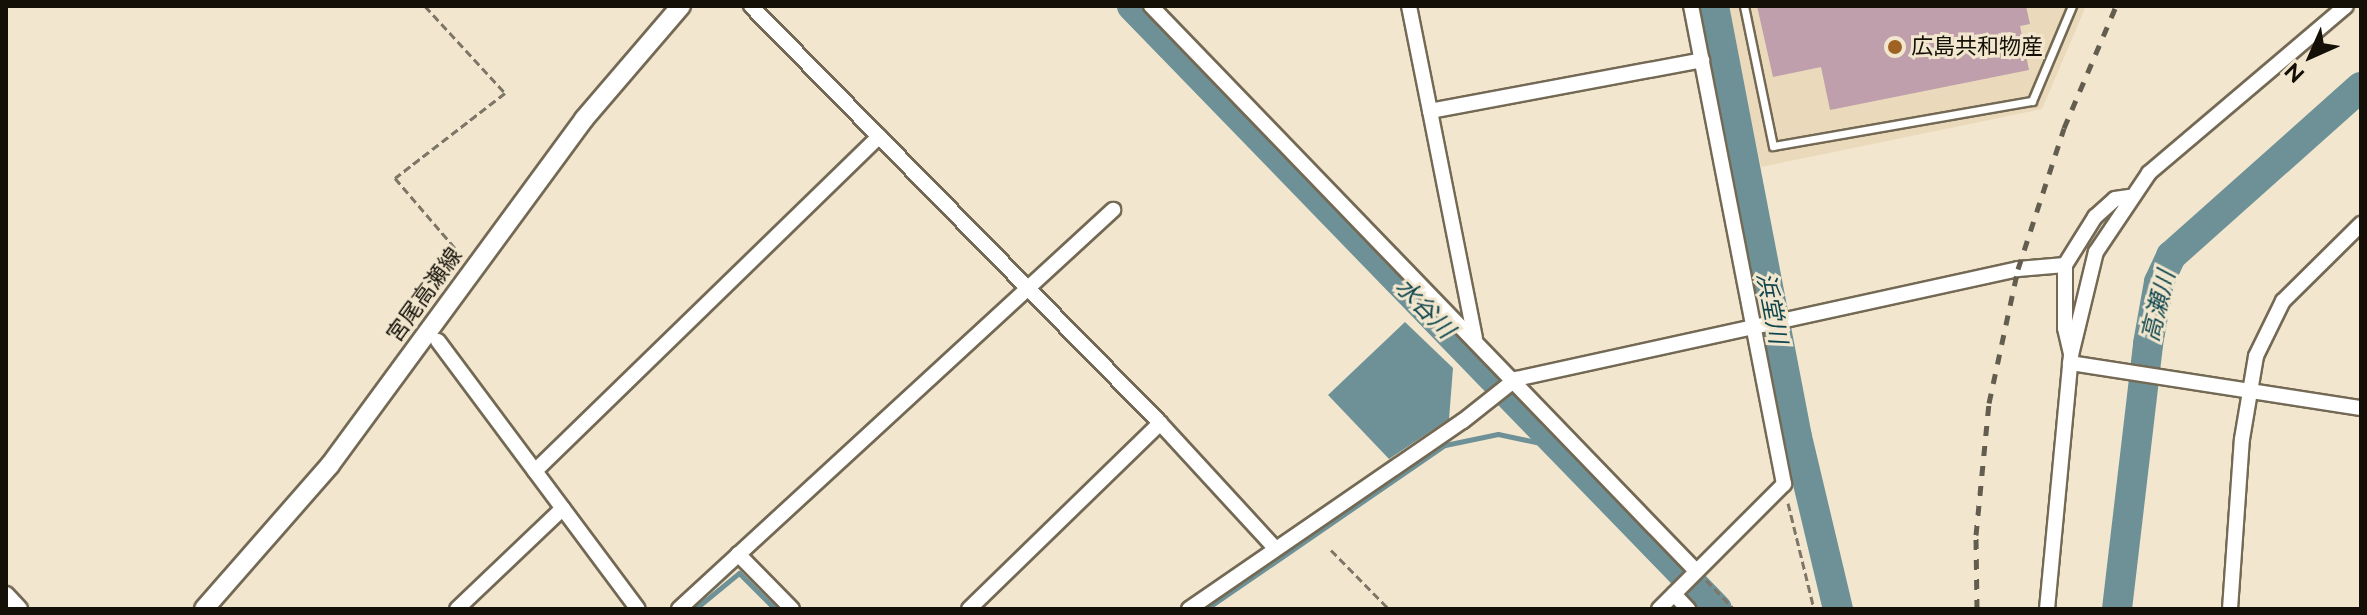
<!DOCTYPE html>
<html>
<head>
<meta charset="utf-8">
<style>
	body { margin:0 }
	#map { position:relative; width:2367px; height:615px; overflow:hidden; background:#f2e7ce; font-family:Raleway,"Noto Sans JP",sans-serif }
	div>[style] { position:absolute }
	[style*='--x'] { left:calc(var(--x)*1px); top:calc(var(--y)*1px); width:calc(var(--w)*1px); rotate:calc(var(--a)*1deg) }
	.built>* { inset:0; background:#eadabb }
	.water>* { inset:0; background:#6d9197 }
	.stream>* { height:5px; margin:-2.5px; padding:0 2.5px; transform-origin:2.5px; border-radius:2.5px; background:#6d9197 }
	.river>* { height:30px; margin:-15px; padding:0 15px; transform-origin:15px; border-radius:15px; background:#6d9197 }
	.building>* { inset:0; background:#be9fab }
	.path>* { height:3px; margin-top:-1.5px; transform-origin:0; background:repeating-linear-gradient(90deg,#7d7565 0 8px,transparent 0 12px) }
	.roads { filter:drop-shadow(2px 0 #736954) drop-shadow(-2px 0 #736954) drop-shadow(0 2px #736954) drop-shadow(0 -2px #736954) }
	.service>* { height:7px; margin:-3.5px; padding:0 3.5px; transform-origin:3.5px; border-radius:3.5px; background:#fff }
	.minor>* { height:14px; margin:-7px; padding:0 7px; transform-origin:7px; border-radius:7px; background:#fff }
	.tertiary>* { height:16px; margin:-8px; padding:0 8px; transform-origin:8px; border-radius:8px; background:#fff }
	.secondary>* { height:18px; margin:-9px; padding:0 9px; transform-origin:9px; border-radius:9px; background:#fff }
	.rail>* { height:5px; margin-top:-2.5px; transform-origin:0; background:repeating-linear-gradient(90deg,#635d4f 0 10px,transparent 0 20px) }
	.dots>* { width:22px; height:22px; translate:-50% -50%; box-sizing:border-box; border:4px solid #f2e7ce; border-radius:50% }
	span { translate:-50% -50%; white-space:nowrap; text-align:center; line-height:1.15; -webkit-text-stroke:6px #f2e7ce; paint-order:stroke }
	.poi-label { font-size:22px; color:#141008 }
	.left { translate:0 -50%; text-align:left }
	.street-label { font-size:22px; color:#141008 }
	.water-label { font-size:24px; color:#10474f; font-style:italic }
	.frame { position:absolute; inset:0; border:8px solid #141008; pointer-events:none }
	.north { position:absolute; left:2271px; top:16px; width:80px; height:80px; -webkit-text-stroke:6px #f2e7ce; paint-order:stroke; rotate:225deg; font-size:22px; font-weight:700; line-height:32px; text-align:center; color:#141008 }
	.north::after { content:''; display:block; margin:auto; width:28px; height:36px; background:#141008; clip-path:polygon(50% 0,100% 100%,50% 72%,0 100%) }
</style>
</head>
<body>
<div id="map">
	<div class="built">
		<div style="clip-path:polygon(1728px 6px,2086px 6px,2042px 109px,1761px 167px)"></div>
	</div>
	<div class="water">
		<div style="clip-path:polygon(1405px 322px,1453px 368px,1449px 419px,1389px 459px,1328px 395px)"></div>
	</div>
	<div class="stream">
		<div style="--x:695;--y:609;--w:57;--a:-39.3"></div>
		<div style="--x:739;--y:573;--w:51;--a:45"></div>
		<div style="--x:1206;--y:609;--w:290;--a:-34.5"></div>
		<div style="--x:1445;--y:445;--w:54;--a:-11.7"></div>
		<div style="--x:1498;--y:434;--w:62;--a:12"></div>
	</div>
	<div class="river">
		<div style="--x:1132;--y:6;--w:840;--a:45.87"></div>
		<div style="--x:1714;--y:6;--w:439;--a:79.1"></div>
		<div style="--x:1797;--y:437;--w:177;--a:76.6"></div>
		<div style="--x:2117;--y:609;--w:267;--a:-83.3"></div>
		<div style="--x:2148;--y:344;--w:63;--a:-79.9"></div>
		<div style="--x:2159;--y:282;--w:29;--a:-65"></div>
		<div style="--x:2171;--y:256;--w:254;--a:-41.7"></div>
	</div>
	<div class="building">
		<div style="clip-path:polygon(1757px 6px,2026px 6px,2030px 24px,2020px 26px,2029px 70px,1830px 110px,1821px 67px,1773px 77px)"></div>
	</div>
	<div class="path">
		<div style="--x:425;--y:6;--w:118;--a:47.4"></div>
		<div style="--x:505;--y:93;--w:139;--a:142.3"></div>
		<div style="--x:395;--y:178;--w:101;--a:49.4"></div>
		<div style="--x:1788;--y:503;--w:109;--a:76.2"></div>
		<div style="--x:1331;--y:550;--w:83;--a:45.5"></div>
		<div style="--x:1706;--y:580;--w:40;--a:46"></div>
	</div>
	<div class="roads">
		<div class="service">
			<div style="--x:1744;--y:6;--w:143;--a:78.3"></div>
			<div style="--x:1773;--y:146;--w:263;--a:-9.9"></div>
			<div style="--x:2032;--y:101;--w:103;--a:-67.2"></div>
		</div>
		<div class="minor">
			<div style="--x:751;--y:6;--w:584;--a:45.55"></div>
			<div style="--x:1160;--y:423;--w:170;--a:47.4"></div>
			<div style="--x:1151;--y:6;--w:785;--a:46.03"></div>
			<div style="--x:1409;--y:6;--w:107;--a:78.7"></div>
			<div style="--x:1430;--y:111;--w:277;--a:-10.6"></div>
			<div style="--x:1430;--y:111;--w:231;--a:78.8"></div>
			<div style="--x:2065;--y:265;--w:57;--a:-58"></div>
			<div style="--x:2095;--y:217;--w:27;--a:-42"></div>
			<div style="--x:2115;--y:199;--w:14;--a:-8"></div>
			<div style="--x:438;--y:341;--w:334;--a:53.3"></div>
			<div style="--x:2070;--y:363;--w:294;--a:8.8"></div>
			<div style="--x:535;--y:471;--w:480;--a:-44.2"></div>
			<div style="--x:738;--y:554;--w:77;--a:45.5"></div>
			<div style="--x:1674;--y:594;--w:21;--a:47"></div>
			<div style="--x:457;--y:609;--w:146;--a:-43.6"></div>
			<div style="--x:679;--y:609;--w:590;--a:-42.59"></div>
			<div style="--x:969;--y:609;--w:267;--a:-44.2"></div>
			<div style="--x:1189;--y:609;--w:332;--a:-34.5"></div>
			<div style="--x:1463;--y:421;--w:68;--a:-38.4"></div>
			<div style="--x:1516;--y:379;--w:514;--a:-12.36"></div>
			<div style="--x:2018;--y:269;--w:47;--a:-4.9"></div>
			<div style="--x:2065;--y:265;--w:63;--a:90"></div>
			<div style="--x:2065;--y:328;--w:28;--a:77"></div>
			<div style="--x:1659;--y:609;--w:177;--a:-45"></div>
			<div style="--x:1784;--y:484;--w:487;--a:-101"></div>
			<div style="--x:2047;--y:609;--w:255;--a:-84.6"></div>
			<div style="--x:2071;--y:355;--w:106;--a:-76.4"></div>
			<div style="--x:2096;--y:252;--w:95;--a:-56.1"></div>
			<div style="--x:2149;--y:173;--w:258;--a:-40.3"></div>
			<div style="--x:2230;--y:609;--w:170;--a:-86"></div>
			<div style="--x:2242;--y:439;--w:84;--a:-80.4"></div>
			<div style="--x:2256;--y:356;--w:61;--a:-63.9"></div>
			<div style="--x:2283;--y:301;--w:110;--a:-44.6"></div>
		</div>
		<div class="tertiary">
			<div style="--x:6;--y:595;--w:19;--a:47"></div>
		</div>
		<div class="secondary">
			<div style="--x:204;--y:609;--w:191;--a:-48.8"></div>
			<div style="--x:330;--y:465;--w:429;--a:-53.7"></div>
			<div style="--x:584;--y:119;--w:149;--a:-49.4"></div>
		</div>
	</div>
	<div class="rail">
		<div style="--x:1977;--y:609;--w:74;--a:-90.8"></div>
		<div style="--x:1976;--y:535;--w:133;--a:-84.4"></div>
		<div style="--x:1989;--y:403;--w:137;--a:-77.8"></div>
		<div style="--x:2018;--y:269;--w:148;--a:-71.9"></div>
		<div style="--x:2064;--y:128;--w:133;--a:-66.9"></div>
	</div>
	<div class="dots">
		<div style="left:1895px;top:47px;background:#9e6224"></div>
	</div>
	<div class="poi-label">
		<span class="left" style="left:1911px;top:47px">広島共和物産</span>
	</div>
	<div class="street-label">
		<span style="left:424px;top:295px;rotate:-54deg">宮尾高瀬線</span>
	</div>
	<div class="water-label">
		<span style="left:2158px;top:306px;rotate:-76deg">高瀬川</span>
		<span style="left:1425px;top:308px;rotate:46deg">水谷川</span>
		<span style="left:1772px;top:308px;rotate:79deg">浜堂川</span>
	</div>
	<div class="frame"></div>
	<div class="north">N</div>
</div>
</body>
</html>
